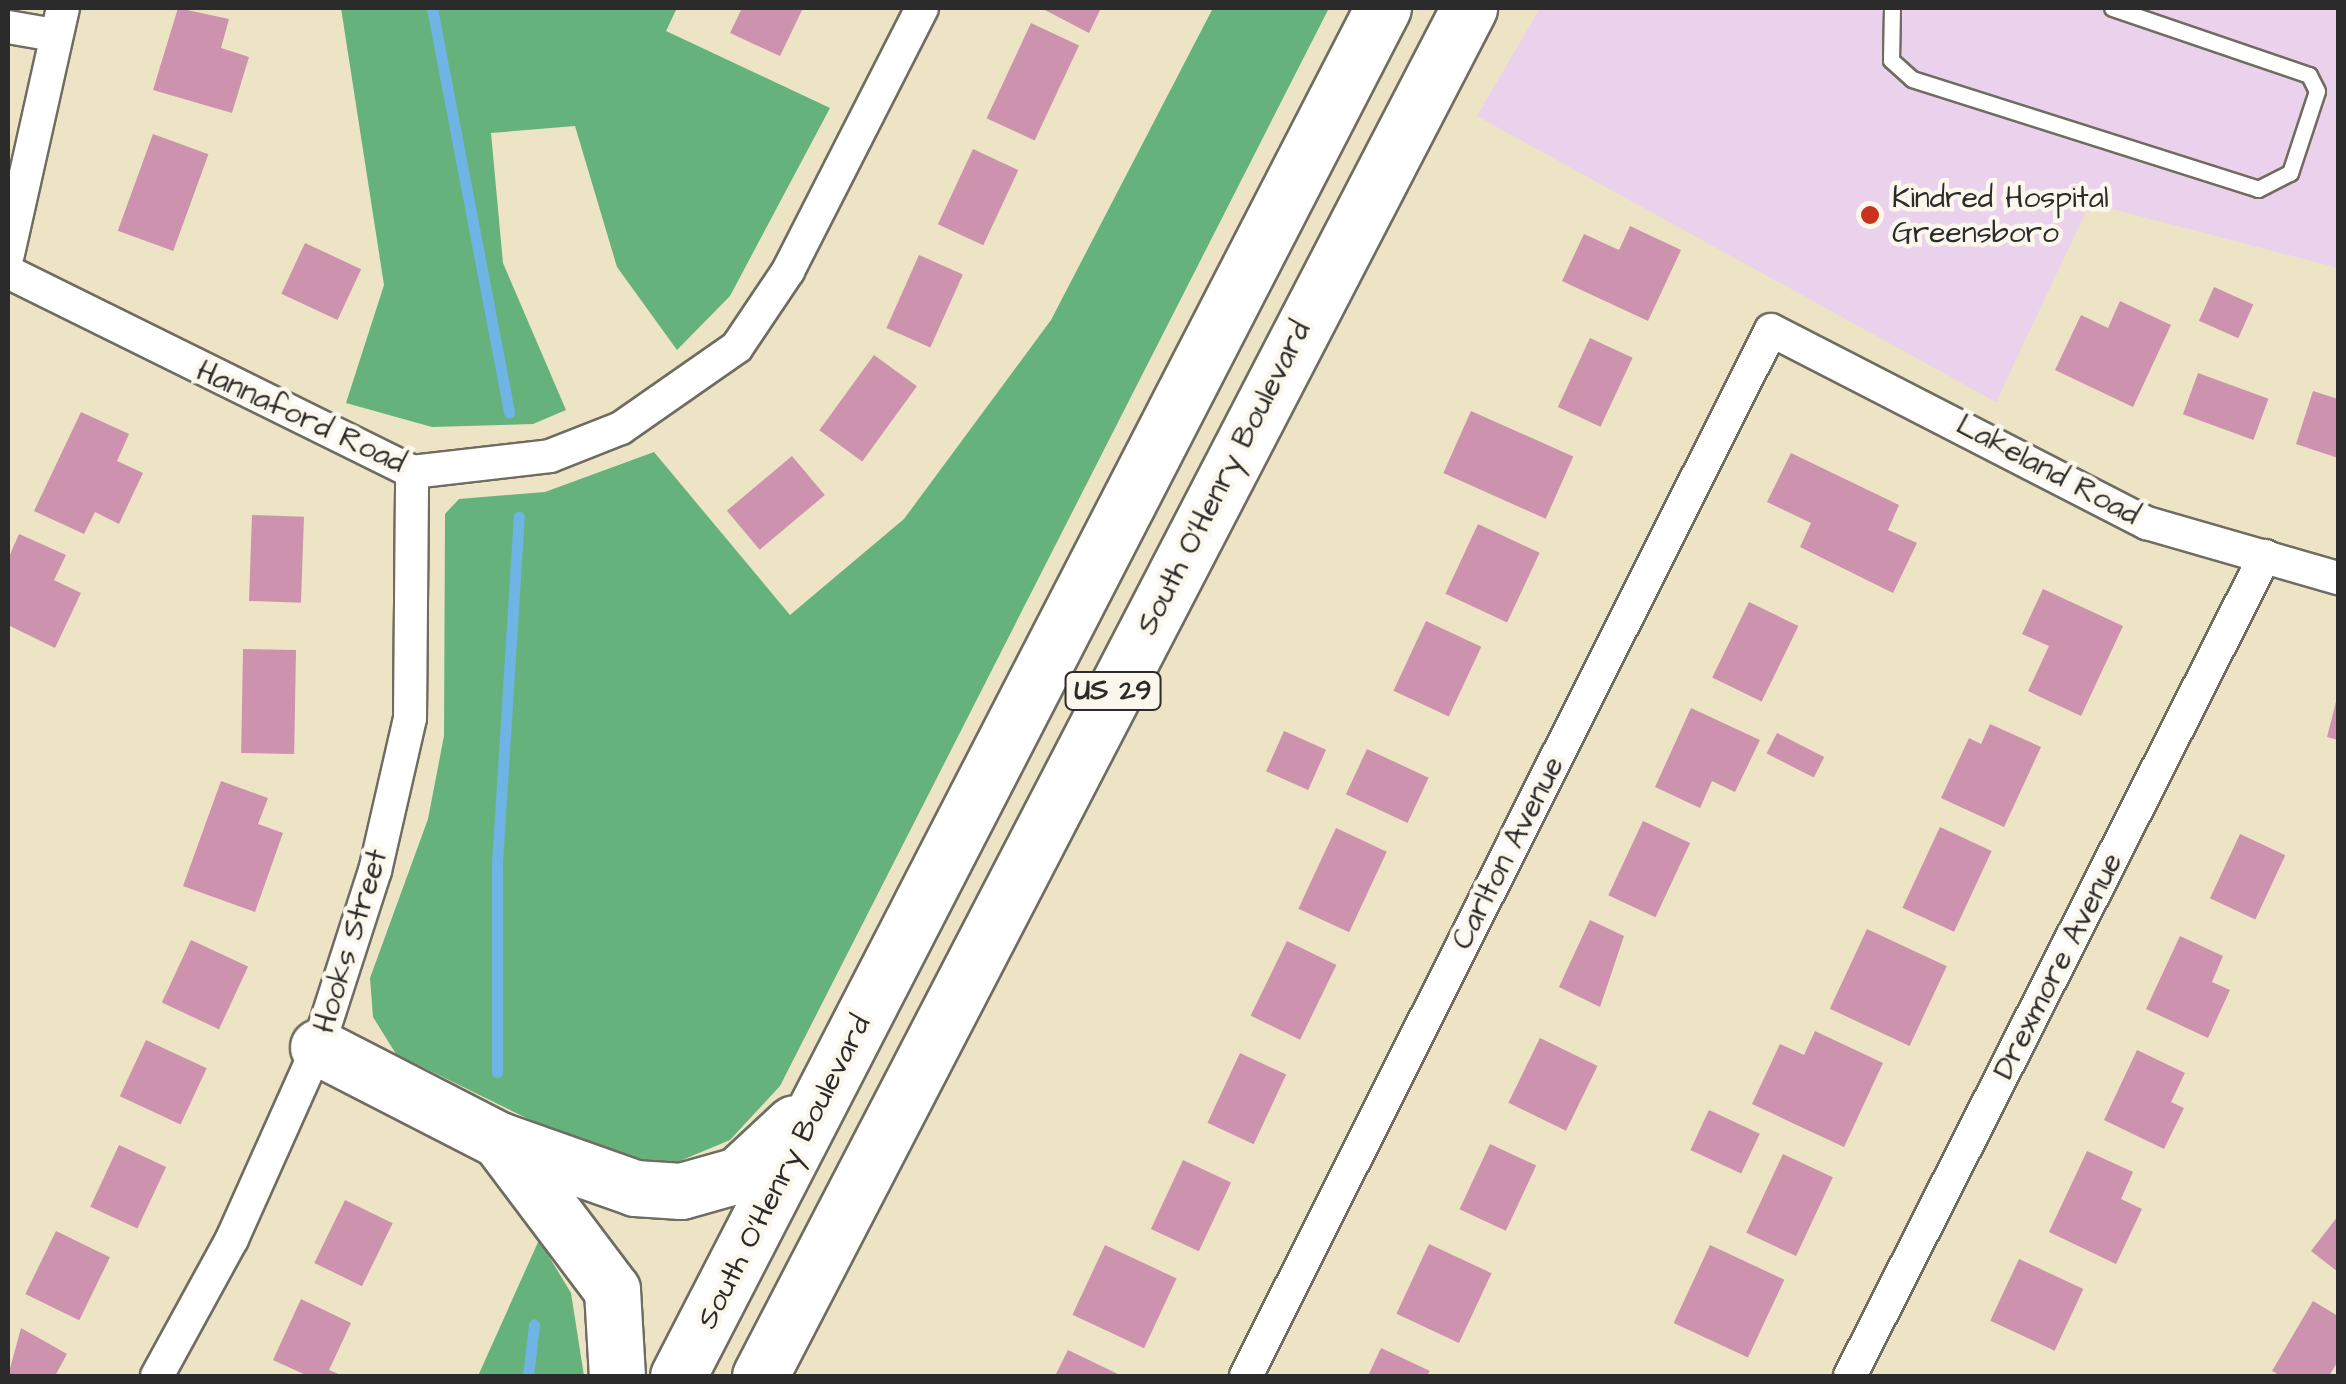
<!DOCTYPE html>
<html>
<head>
<meta charset="utf-8">
<style>
	body { margin:0 }
	#map { position:relative; width:2346px; height:1384px; overflow:hidden; background:#ece4c5; font-family:"Architects Daughter",sans-serif }
	div>[style] { position:absolute }
	[style*='--x'] { left:calc(var(--x)*1px); top:calc(var(--y)*1px); width:calc(var(--w)*1px); rotate:calc(var(--a)*1deg) }
	.built>* { inset:0; background:#ead1ec }
	.forest>* { inset:0; background:#65b27c }
	.stream>* { height:11px; margin:-5.5px; padding:0 5.5px; transform-origin:5.5px; border-radius:5.5px; background:#6fb4e5 }
	.building>* { inset:0; background:#cd92ae; transform-origin:0 0 }
	.roads { filter:drop-shadow(2px 0 #6f6c61) drop-shadow(-2px 0 #6f6c61) drop-shadow(0 2px #6f6c61) drop-shadow(0 -2px #6f6c61) }
	.service>* { height:15px; margin:-7.5px; padding:0 7.5px; transform-origin:7.5px; border-radius:7.5px; background:#fff }
	.minor>* { height:32px; margin:-16px; padding:0 16px; transform-origin:16px; border-radius:16px; background:#fff }
	.motorway>* { height:55px; margin:-27.5px; padding:0 27.5px; transform-origin:27.5px; border-radius:27.5px; background:#fff }
	.dots>* { width:28px; height:28px; translate:-50% -50%; box-sizing:border-box; border:5px solid #fbf7ec; border-radius:50% }
	span { translate:-50% -50%; white-space:nowrap; text-align:center; line-height:1.15; -webkit-text-stroke:9px #fbf7ec; paint-order:stroke }
	.shield-label span { padding:2px 8px; background:#fbf7ec; border:2px solid; border-radius:8px; -webkit-text-stroke-width:0 }
	.shield-label { font-size:28px; color:#2b2b2b; font-weight:700 }
	.poi-label { font-size:30px; color:#2b2b2b }
	.left { translate:0 -50%; text-align:left }
	.street-label { font-size:30px; color:#2b2b2b }
	.frame { position:absolute; inset:0; border:10px solid #2b2b2b; pointer-events:none }
</style>
</head>
<body>
<div id="map">
	<div class="built">
		<div style="clip-path:polygon(1540px 8px,2338px 8px,2338px 268px,2090px 203px,1996px 402px,1477px 116px)"></div>
	</div>
	<div class="forest">
		<div style="clip-path:polygon(341px 8px,677px 8px,666px 31px,830px 108px,730px 296px,677px 350px,617px 267px,575px 126px,491px 133px,503px 263px,566px 410px,533px 424px,432px 427px,346px 403px,384px 285px)"></div>
		<div style="clip-path:polygon(1213px 8px,1329px 8px,780px 1086px,730px 1140px,675px 1163px,618px 1163px,396px 1054px,373px 1017px,370px 978px,428px 819px,444px 736px,445px 514px,459px 499px,545px 492px,654px 452px,790px 615px,904px 519px,1051px 320px)"></div>
		<div style="clip-path:polygon(539px 1240px,571px 1293px,584px 1376px,478px 1376px)"></div>
	</div>
	<div class="stream">
		<div style="--x:432;--y:8;--w:412;--a:79.2"></div>
		<div style="--x:497;--y:1072;--w:209;--a:-90"></div>
		<div style="--x:497;--y:863;--w:347;--a:-86.4"></div>
		<div style="--x:528;--y:1376;--w:52;--a:-83.4"></div>
	</div>
	<div class="building">
		<div style="clip-path:polygon(178px 8px,229px 19px,221px 48px,249px 57px,232px 113px,153px 90px)"></div>
		<div style="clip-path:polygon(742px 8px,803px 8px,780px 56px,730px 33px)"></div>
		<div style="clip-path:polygon(1041px 8px,1101px 8px,1089px 33px)"></div>
		<div style="left:1031px;top:23px;width:53px;height:105px;rotate:25deg"></div>
		<div style="left:153px;top:134px;width:59px;height:103px;rotate:20deg"></div>
		<div style="left:973px;top:149px;width:50px;height:83px;rotate:25deg"></div>
		<div style="clip-path:polygon(1630px 226px,1681px 250px,1648px 321px,1562px 281px,1584px 234px,1619px 250px)"></div>
		<div style="left:305px;top:243px;width:62px;height:56px;rotate:25deg"></div>
		<div style="left:919px;top:255px;width:48px;height:80px;rotate:24deg"></div>
		<div style="left:2214px;top:287px;width:43px;height:37px;rotate:24deg"></div>
		<div style="clip-path:polygon(2120px 301px,2171px 325px,2133px 407px,2055px 370px,2081px 315px,2108px 328px)"></div>
		<div style="left:1590px;top:338px;width:47px;height:76px;rotate:25deg"></div>
		<div style="left:874px;top:355px;width:53px;height:93px;rotate:36deg"></div>
		<div style="left:2198px;top:373px;width:75px;height:44px;rotate:20deg"></div>
		<div style="clip-path:polygon(2313px 391px,2338px 399px,2338px 458px,2296px 444px)"></div>
		<div style="left:1471px;top:411px;width:112px;height:68px;rotate:24deg"></div>
		<div style="clip-path:polygon(81px 412px,129px 434px,117px 461px,143px 473px,119px 524px,95px 512px,84px 534px,34px 511px)"></div>
		<div style="clip-path:polygon(1791px 453px,1899px 505px,1888px 530px,1917px 543px,1893px 593px,1800px 547px,1811px 523px,1767px 502px)"></div>
		<div style="left:792px;top:456px;width:51px;height:85px;rotate:50deg"></div>
		<div style="left:252px;top:515px;width:52px;height:86px;rotate:2deg"></div>
		<div style="left:1478px;top:524px;width:68px;height:77px;rotate:25deg"></div>
		<div style="clip-path:polygon(19px 534px,66px 555px,54px 580px,81px 593px,55px 648px,8px 625px,8px 559px)"></div>
		<div style="clip-path:polygon(2043px 589px,2123px 626px,2081px 716px,2028px 691px,2049px 646px,2022px 634px)"></div>
		<div style="left:1749px;top:602px;width:55px;height:84px;rotate:26deg"></div>
		<div style="left:1426px;top:621px;width:61px;height:77px;rotate:25deg"></div>
		<div style="left:243px;top:649px;width:53px;height:104px;rotate:1deg"></div>
		<div style="clip-path:polygon(2337px 698px,2338px 698px,2338px 740px,2327px 737px)"></div>
		<div style="clip-path:polygon(1691px 708px,1760px 740px,1735px 792px,1712px 781px,1700px 808px,1655px 787px)"></div>
		<div style="clip-path:polygon(1990px 724px,2041px 747px,2004px 827px,1941px 798px,1969px 738px,1981px 744px)"></div>
		<div style="left:1284px;top:731px;width:46px;height:44px;rotate:24deg"></div>
		<div style="left:1777px;top:733px;width:53px;height:23px;rotate:27deg"></div>
		<div style="left:1367px;top:749px;width:68px;height:50px;rotate:25deg"></div>
		<div style="clip-path:polygon(221px 781px,268px 798px,258px 824px,283px 833px,255px 912px,183px 886px)"></div>
		<div style="left:1643px;top:821px;width:52px;height:82px;rotate:25deg"></div>
		<div style="left:1940px;top:827px;width:57px;height:89px;rotate:25deg"></div>
		<div style="left:1336px;top:828px;width:56px;height:89px;rotate:25deg"></div>
		<div style="left:2240px;top:834px;width:50px;height:71px;rotate:25deg"></div>
		<div style="clip-path:polygon(1590px 920px,1624px 936px,1600px 1007px,1559px 987px)"></div>
		<div style="left:1867px;top:929px;width:88px;height:88px;rotate:25deg"></div>
		<div style="clip-path:polygon(2180px 936px,2223px 956px,2212px 982px,2230px 990px,2208px 1038px,2146px 1009px)"></div>
		<div style="left:191px;top:940px;width:63px;height:69px;rotate:25deg"></div>
		<div style="left:1287px;top:941px;width:55px;height:83px;rotate:26deg"></div>
		<div style="clip-path:polygon(1815px 1031px,1883px 1063px,1844px 1147px,1752px 1104px,1780px 1044px,1804px 1055px)"></div>
		<div style="left:1540px;top:1038px;width:64px;height:72px;rotate:26deg"></div>
		<div style="left:146px;top:1040px;width:67px;height:62px;rotate:25deg"></div>
		<div style="clip-path:polygon(2137px 1050px,2185px 1073px,2171px 1102px,2184px 1108px,2164px 1149px,2104px 1120px)"></div>
		<div style="left:1240px;top:1053px;width:51px;height:77px;rotate:25deg"></div>
		<div style="left:1709px;top:1110px;width:56px;height:44px;rotate:25deg"></div>
		<div style="left:1490px;top:1144px;width:51px;height:72px;rotate:25deg"></div>
		<div style="left:119px;top:1145px;width:52px;height:68px;rotate:25deg"></div>
		<div style="clip-path:polygon(2087px 1151px,2133px 1172px,2121px 1199px,2142px 1209px,2116px 1264px,2049px 1232px)"></div>
		<div style="left:1783px;top:1154px;width:55px;height:87px;rotate:25deg"></div>
		<div style="left:1183px;top:1160px;width:53px;height:76px;rotate:25deg"></div>
		<div style="left:345px;top:1200px;width:53px;height:70px;rotate:26deg"></div>
		<div style="clip-path:polygon(2338px 1216px,2338px 1272px,2311px 1251px)"></div>
		<div style="left:56px;top:1231px;width:60px;height:70px;rotate:26deg"></div>
		<div style="left:1429px;top:1244px;width:69px;height:77px;rotate:25deg"></div>
		<div style="left:1105px;top:1245px;width:79px;height:77px;rotate:25deg"></div>
		<div style="left:1710px;top:1245px;width:82px;height:86px;rotate:25deg"></div>
		<div style="left:2019px;top:1259px;width:71px;height:68px;rotate:25deg"></div>
		<div style="clip-path:polygon(301px 1299px,351px 1323px,329px 1370px,343px 1376px,308px 1376px,273px 1360px)"></div>
		<div style="clip-path:polygon(2313px 1301px,2338px 1316px,2338px 1361px,2329px 1376px,2281px 1376px,2272px 1371px)"></div>
		<div style="clip-path:polygon(21px 1328px,67px 1354px,55px 1376px,8px 1376px)"></div>
		<div style="clip-path:polygon(1381px 1348px,1430px 1371px,1427px 1376px,1368px 1376px)"></div>
		<div style="clip-path:polygon(1068px 1350px,1122px 1376px,1055px 1376px)"></div>
	</div>
	<div class="roads">
		<div class="service">
			<div style="--x:1892;--y:8;--w:52;--a:91.1"></div>
			<div style="--x:1891;--y:60;--w:28;--a:42"></div>
			<div style="--x:1912;--y:79;--w:363;--a:17.6"></div>
			<div style="--x:2258;--y:189;--w:36;--a:-27"></div>
			<div style="--x:2290;--y:173;--w:86;--a:-71.8"></div>
			<div style="--x:2317;--y:91;--w:18;--a:-117"></div>
			<div style="--x:2309;--y:75;--w:208;--a:-161.2"></div>
		</div>
		<div class="minor">
			<div style="--x:8;--y:27;--w:47;--a:9.9"></div>
			<div style="--x:8;--y:254;--w:252;--a:-77.4"></div>
			<div style="--x:8;--y:272;--w:451;--a:26.3"></div>
			<div style="--x:412;--y:472;--w:139;--a:-6.6"></div>
			<div style="--x:550;--y:456;--w:76;--a:-21.5"></div>
			<div style="--x:621;--y:428;--w:141;--a:-34.9"></div>
			<div style="--x:737;--y:347;--w:92;--a:-56.1"></div>
			<div style="--x:788;--y:271;--w:295;--a:-63"></div>
			<div style="--x:157;--y:1376;--w:156;--a:-61.3"></div>
			<div style="--x:232;--y:1239;--w:210;--a:-65.9"></div>
			<div style="--x:318;--y:1047;--w:185;--a:-72.1"></div>
			<div style="--x:375;--y:871;--w:157;--a:-77.1"></div>
			<div style="--x:410;--y:718;--w:246;--a:-89.5"></div>
			<div style="--x:1246;--y:1376;--w:1170;--a:-63.35"></div>
			<div style="--x:1771;--y:330;--w:423;--a:27.2"></div>
			<div style="--x:2147;--y:523;--w:199;--a:16.1"></div>
			<div style="--x:1850;--y:1376;--w:919;--a:-63.16"></div>
		</div>
		<div class="motorway">
			<div style="--x:318;--y:1047;--w:203;--a:27.2"></div>
			<div style="--x:499;--y:1140;--w:144;--a:19.4"></div>
			<div style="--x:635;--y:1188;--w:46;--a:3.7"></div>
			<div style="--x:681;--y:1191;--w:59;--a:-15.7"></div>
			<div style="--x:738;--y:1175;--w:76;--a:-42.9"></div>
			<div style="--x:499;--y:1140;--w:188;--a:53"></div>
			<div style="--x:612;--y:1290;--w:86;--a:86.7"></div>
			<div style="--x:678;--y:1376;--w:1539;--a:-62.74"></div>
			<div style="--x:760;--y:1376;--w:1541;--a:-62.6"></div>
		</div>
	</div>
	<div class="dots">
		<div style="left:1870px;top:215px;background:#c8321e"></div>
	</div>
	<div class="shield-label">
		<span style="left:1113px;top:691px">US 29</span>
	</div>
	<div class="poi-label">
		<span class="left" style="left:1892px;top:215px">Kindred Hospital<br>Greensboro</span>
	</div>
	<div class="street-label">
		<span style="left:301px;top:417px;rotate:25deg">Hannaford Road</span>
		<span style="left:2048px;top:470px;rotate:28deg">Lakeland Road</span>
		<span style="left:1224px;top:478px;rotate:-63deg">South O'Henry Boulevard</span>
		<span style="left:1508px;top:853px;rotate:-63deg">Carlton Avenue</span>
		<span style="left:351px;top:941px;rotate:-73deg">Hooks Street</span>
		<span style="left:2058px;top:966px;rotate:-63deg">Drexmore Avenue</span>
		<span style="left:784px;top:1172px;rotate:-63deg">South O'Henry Boulevard</span>
	</div>
	<div class="frame"></div>
</div>
</body>
</html>
